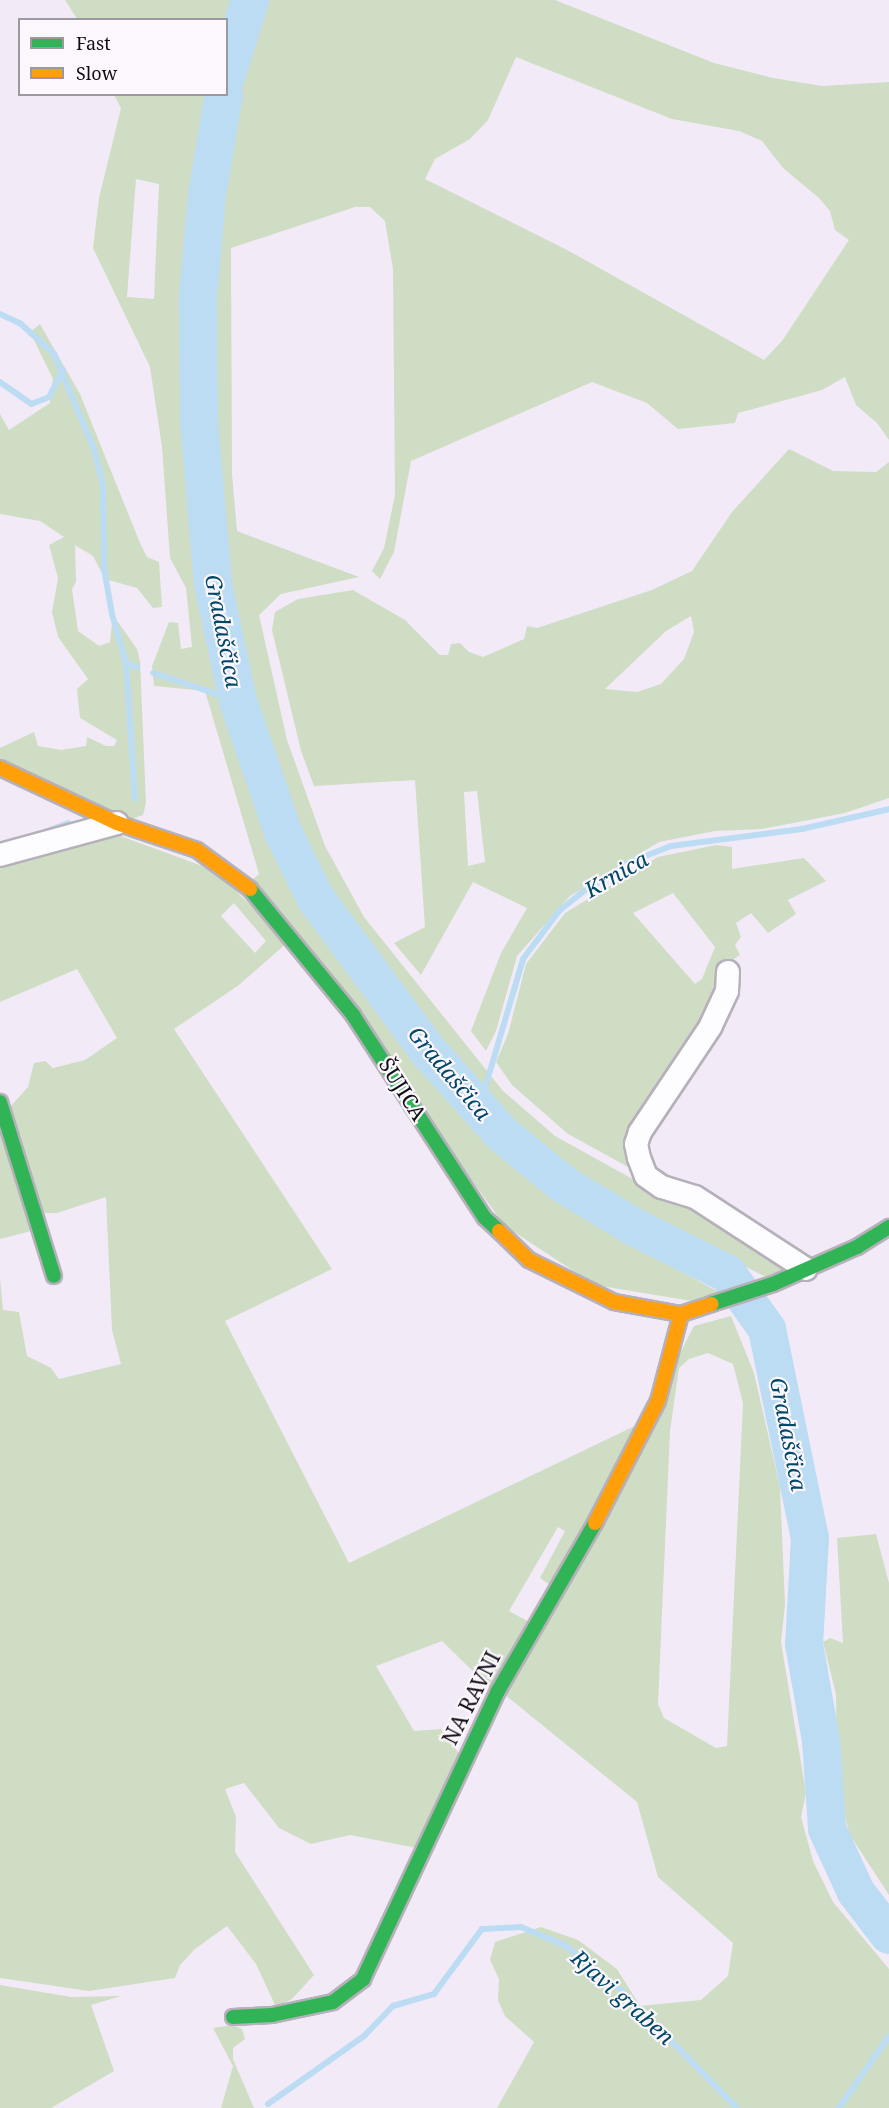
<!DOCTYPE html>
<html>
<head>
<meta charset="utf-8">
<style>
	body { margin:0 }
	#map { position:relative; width:889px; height:2108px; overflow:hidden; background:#f2ebf7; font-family:"Noto Serif",serif }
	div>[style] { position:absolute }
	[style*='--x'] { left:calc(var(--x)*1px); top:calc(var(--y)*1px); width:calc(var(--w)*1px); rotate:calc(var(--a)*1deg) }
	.green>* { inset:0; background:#ceddc4 }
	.stream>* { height:6px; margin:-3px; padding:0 3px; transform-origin:3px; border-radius:3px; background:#bcdcf4 }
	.river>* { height:38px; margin:-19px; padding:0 19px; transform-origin:19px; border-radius:19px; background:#bcdcf4 }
	.roads { filter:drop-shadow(2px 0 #b6b0ba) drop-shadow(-2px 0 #b6b0ba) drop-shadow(0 2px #b6b0ba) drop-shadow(0 -2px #b6b0ba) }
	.street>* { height:22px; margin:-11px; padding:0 11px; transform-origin:11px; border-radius:11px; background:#fdfcfe }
	.fast>* { height:14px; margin:-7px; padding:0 7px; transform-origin:7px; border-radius:7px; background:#30b455 }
	.slow>* { height:14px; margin:-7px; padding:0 7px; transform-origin:7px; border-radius:7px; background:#ff9f0a }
	span { translate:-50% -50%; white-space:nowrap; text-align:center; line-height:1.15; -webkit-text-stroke:4.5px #fbf7fd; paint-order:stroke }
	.street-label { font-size:21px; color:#110c15 }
	.water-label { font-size:22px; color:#004869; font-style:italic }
	.legend { position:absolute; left:18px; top:18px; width:210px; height:78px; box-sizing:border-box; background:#fbf7fd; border:2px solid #9d99a0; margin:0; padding:8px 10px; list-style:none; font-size:18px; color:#110c15 }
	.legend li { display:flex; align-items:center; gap:12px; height:30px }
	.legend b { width:30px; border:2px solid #9d99a0 }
</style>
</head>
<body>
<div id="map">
	<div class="green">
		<div style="clip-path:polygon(65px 0,234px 0,227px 26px,226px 20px,77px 19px)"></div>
		<div style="clip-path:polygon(evenodd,260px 0,555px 0,714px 63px,773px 78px,822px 86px,889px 82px,889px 440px,877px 423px,856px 405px,845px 377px,822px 390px,738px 413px,735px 423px,678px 429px,647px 403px,592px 382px,411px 461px,394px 552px,380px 579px,372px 571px,384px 548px,395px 495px,393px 269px,385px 221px,370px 207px,355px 207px,231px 248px,232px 474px,237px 531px,359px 577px,281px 594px,259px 615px,287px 740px,325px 846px,364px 917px,503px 1091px,555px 1136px,658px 1193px,714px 1218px,788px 1267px,766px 1277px,591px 1189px,512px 1132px,493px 1100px,447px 1055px,389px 983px,317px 881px,276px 786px,224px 582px,211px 463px,208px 306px,217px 185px,241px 49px,260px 0,516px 57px,672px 119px,739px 131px,762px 141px,783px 168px,819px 198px,830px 211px,835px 230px,849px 240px,782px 341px,764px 360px,569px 251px,425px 179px,435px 159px,470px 139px,488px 120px,516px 57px)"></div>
		<div style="clip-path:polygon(evenodd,114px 95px,212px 95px,196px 178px,182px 304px,186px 468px,208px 632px,264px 821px,292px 886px,457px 1110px,518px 1167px,600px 1228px,721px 1293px,698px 1302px,595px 1285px,505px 1226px,253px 879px,259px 874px,205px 691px,154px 686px,152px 666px,169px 622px,178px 623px,181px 649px,192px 647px,186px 588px,170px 558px,162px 447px,150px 367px,93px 248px,99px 198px,121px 108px,114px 95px,136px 179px,159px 184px,154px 299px,127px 297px,136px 179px)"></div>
		<div style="clip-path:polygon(40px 324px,80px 394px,140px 543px,147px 557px,159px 562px,162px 607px,153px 608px,137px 588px,105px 579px,93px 556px,75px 545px,76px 582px,72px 589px,78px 631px,99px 646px,110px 642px,112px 623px,118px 622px,137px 649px,140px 661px,146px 803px,143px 815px,132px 819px,0 762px,0 748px,34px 732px,38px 746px,61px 750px,86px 746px,87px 737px,106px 746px,114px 746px,117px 740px,80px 718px,77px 689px,88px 679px,58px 637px,52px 612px,58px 578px,49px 545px,64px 537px,40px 521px,0 514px,0 414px,9px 430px,50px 403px,53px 379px,30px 332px)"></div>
		<div style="clip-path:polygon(evenodd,789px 449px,833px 471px,876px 472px,889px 462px,889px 798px,845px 813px,762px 829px,715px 831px,659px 842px,570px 896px,517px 956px,496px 1031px,486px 1051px,471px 1031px,501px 953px,527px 908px,473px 882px,421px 975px,394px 943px,425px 927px,415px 780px,314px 786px,301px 751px,272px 630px,275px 612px,298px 599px,353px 590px,405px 620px,440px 655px,448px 655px,451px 644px,460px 643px,469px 652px,483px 657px,524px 639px,527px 626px,537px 628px,652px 590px,692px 571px,732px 512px,789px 449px,691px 616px,694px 632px,684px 659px,661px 684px,637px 692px,605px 689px,666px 631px,691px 616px,789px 449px,477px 791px,485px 862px,468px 866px,464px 792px,477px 791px)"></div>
		<div style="clip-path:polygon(evenodd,115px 834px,216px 871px,288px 942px,239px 985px,174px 1029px,332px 1269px,225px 1321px,349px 1563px,641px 1423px,550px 1585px,540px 1578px,565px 1531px,558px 1527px,509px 1611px,531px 1623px,492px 1690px,442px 1641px,376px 1666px,414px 1731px,441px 1729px,460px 1755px,417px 1848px,350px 1835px,311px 1844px,279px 1828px,244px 1783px,225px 1789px,236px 1817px,235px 1852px,314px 1975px,292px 1999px,276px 2007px,256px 1964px,227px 1926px,195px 1949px,180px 1965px,175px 1978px,89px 1991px,0 1978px,0 1278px,3px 1310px,19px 1312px,27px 1356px,51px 1368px,59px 1379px,121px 1364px,112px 1330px,106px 1197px,57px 1213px,41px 1213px,10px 1107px,28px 1087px,34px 1063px,45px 1061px,53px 1068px,85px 1060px,117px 1038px,77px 969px,0 1002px,0 861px,115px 834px,234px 903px,266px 941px,255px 953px,221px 916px,234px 903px)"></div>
		<div style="clip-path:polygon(evenodd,716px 845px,732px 847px,732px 869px,804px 858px,826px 881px,788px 900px,796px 914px,768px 933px,751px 913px,736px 923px,741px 937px,735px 945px,740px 955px,720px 968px,723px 995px,630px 1168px,568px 1134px,512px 1085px,496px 1062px,508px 1034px,526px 964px,565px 913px,658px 857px,716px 845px,673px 893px,715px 947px,702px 979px,695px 984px,633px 913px,673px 893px)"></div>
		<div style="clip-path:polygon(0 1116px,35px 1230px,0 1239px)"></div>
		<div style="clip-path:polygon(evenodd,731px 1316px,754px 1373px,780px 1487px,785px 1605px,781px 1642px,806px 1793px,801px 1817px,813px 1861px,833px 1902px,889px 1969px,889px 2108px,497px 2108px,534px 2042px,505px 2016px,498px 2000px,499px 1979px,490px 1960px,495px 1942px,541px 1927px,578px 1940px,617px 1969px,640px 2006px,701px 2000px,728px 1976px,733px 1943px,658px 1877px,637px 1802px,504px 1694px,694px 1326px,731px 1316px,708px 1353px,733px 1364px,743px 1403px,727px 1746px,716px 1748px,664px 1718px,658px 1704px,670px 1431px,679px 1368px,689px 1359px,708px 1353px)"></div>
		<div style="clip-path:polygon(876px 1534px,889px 1583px,889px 1895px,850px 1835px,841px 1804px,837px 1781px,836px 1694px,823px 1642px,830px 1638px,843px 1643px,837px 1538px)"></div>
		<div style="clip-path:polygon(0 1985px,71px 1997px,121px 1996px,91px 2005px,114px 2071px,51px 2108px,0 2108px)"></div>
		<div style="clip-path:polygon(233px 2025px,242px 2029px,245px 2039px,233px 2048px,233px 2059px,254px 2108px,221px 2108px,233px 2066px,213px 2028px)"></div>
	</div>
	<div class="stream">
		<div style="--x:0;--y:314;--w:23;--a:25"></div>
		<div style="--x:21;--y:324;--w:45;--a:42.3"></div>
		<div style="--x:54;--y:354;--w:103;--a:67.2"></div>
		<div style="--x:94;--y:449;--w:37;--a:76"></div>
		<div style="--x:103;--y:485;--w:84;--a:89.3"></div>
		<div style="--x:104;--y:569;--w:46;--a:79.9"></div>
		<div style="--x:112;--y:614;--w:51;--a:74.1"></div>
		<div style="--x:126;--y:663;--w:12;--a:20"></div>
		<div style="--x:0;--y:382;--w:38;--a:35"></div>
		<div style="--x:31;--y:404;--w:19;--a:-21"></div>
		<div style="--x:49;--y:397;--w:30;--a:-63"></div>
		<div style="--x:126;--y:663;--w:136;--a:86.2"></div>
		<div style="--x:153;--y:673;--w:89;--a:18.2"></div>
		<div style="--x:45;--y:832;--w:25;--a:-21"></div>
		<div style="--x:479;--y:1108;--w:155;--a:-73.5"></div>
		<div style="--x:523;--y:959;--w:60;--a:-53.1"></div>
		<div style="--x:559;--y:911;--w:32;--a:-39"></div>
		<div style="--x:584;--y:891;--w:54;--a:-32.2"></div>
		<div style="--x:630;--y:862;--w:44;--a:-21.3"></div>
		<div style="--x:671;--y:846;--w:132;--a:-7.4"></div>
		<div style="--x:802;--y:829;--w:89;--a:-12.9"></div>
		<div style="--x:268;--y:2104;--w:118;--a:-35.3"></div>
		<div style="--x:364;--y:2036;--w:42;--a:-46"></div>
		<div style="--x:393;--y:2006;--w:43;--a:-16.3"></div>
		<div style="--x:434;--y:1994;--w:81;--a:-53.6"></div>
		<div style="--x:482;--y:1929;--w:39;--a:-3"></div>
		<div style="--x:521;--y:1927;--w:49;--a:22.9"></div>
		<div style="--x:566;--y:1946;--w:70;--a:38.7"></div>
		<div style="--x:621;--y:1990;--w:165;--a:45.5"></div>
		<div style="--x:839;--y:2108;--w:88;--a:-55.2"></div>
	</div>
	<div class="river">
		<div style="--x:226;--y:77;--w:81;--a:-72.7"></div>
		<div style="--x:224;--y:94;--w:102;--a:99.6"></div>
		<div style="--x:207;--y:195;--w:102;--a:95"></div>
		<div style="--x:198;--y:297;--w:124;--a:89.5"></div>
		<div style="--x:199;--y:421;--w:164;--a:85.1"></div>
		<div style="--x:213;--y:584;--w:120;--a:77.9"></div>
		<div style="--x:238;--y:701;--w:139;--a:71"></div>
		<div style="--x:283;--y:832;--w:75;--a:63.8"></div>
		<div style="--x:316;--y:899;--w:190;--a:53.6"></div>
		<div style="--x:429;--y:1052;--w:110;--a:48.3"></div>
		<div style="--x:502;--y:1134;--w:79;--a:39.3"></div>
		<div style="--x:563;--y:1184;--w:85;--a:31.1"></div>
		<div style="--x:636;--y:1228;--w:103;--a:26.6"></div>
		<div style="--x:728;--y:1274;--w:67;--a:54.7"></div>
		<div style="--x:767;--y:1329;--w:213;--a:78.4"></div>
		<div style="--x:810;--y:1538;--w:106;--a:93.2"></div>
		<div style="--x:804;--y:1644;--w:97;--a:80"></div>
		<div style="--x:821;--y:1740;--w:89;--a:86.1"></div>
		<div style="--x:827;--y:1829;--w:69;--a:65.3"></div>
		<div style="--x:856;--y:1892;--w:54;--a:52.5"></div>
	</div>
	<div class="roads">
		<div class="street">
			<div style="--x:0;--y:855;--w:121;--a:-15.3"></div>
			<div style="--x:728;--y:972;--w:19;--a:93"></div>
			<div style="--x:727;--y:991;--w:38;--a:115"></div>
			<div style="--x:711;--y:1026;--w:128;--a:123.8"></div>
			<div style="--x:640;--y:1132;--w:13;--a:108"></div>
			<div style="--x:636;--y:1144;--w:14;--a:78"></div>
			<div style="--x:639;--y:1158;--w:19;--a:69"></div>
			<div style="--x:646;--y:1176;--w:19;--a:35"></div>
			<div style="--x:662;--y:1187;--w:34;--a:17"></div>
			<div style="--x:695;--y:1197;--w:132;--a:33"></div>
		</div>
		<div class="fast">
			<div style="--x:250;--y:889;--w:163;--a:50.7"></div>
			<div style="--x:353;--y:1015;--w:242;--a:57"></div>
			<div style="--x:485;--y:1218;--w:19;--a:43"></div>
			<div style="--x:0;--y:1102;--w:182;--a:72.8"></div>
			<div style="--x:711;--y:1304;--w:65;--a:-17.9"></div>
			<div style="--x:773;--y:1284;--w:92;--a:-23.8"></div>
			<div style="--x:857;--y:1247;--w:38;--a:-32"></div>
			<div style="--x:233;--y:2017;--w:39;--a:-3"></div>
			<div style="--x:272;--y:2015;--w:62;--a:-12"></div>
			<div style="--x:333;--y:2002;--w:38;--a:-37"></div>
			<div style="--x:363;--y:1979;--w:318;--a:-64.9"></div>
			<div style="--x:498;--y:1691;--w:194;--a:-60"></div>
		</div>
		<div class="slow">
			<div style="--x:0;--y:768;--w:129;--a:25.2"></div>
			<div style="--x:117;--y:823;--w:84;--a:18.6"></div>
			<div style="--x:197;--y:850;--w:66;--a:36.3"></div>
			<div style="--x:499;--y:1231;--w:42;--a:44"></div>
			<div style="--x:529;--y:1260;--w:95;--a:26.3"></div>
			<div style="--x:614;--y:1302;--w:68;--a:10.2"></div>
			<div style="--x:681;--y:1314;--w:32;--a:-18"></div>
			<div style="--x:595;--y:1523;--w:137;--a:-62.7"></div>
			<div style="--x:658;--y:1401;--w:90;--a:-75.2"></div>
		</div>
	</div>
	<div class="street-label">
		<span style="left:403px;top:1089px;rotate:58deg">ŠUJICA</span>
		<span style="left:471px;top:1698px;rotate:-63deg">NA RAVNI</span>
	</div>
	<div class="water-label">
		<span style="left:224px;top:631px;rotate:79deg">Gradaščica</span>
		<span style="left:616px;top:874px;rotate:-30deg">Krnica</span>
		<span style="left:450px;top:1073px;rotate:50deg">Gradaščica</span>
		<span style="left:789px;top:1434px;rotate:79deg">Gradaščica</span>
		<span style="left:623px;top:1997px;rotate:42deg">Rjavi graben</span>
	</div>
	<ul class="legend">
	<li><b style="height:8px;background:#30b455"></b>Fast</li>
	<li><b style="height:8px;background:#ff9f0a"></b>Slow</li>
	</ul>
</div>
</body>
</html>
